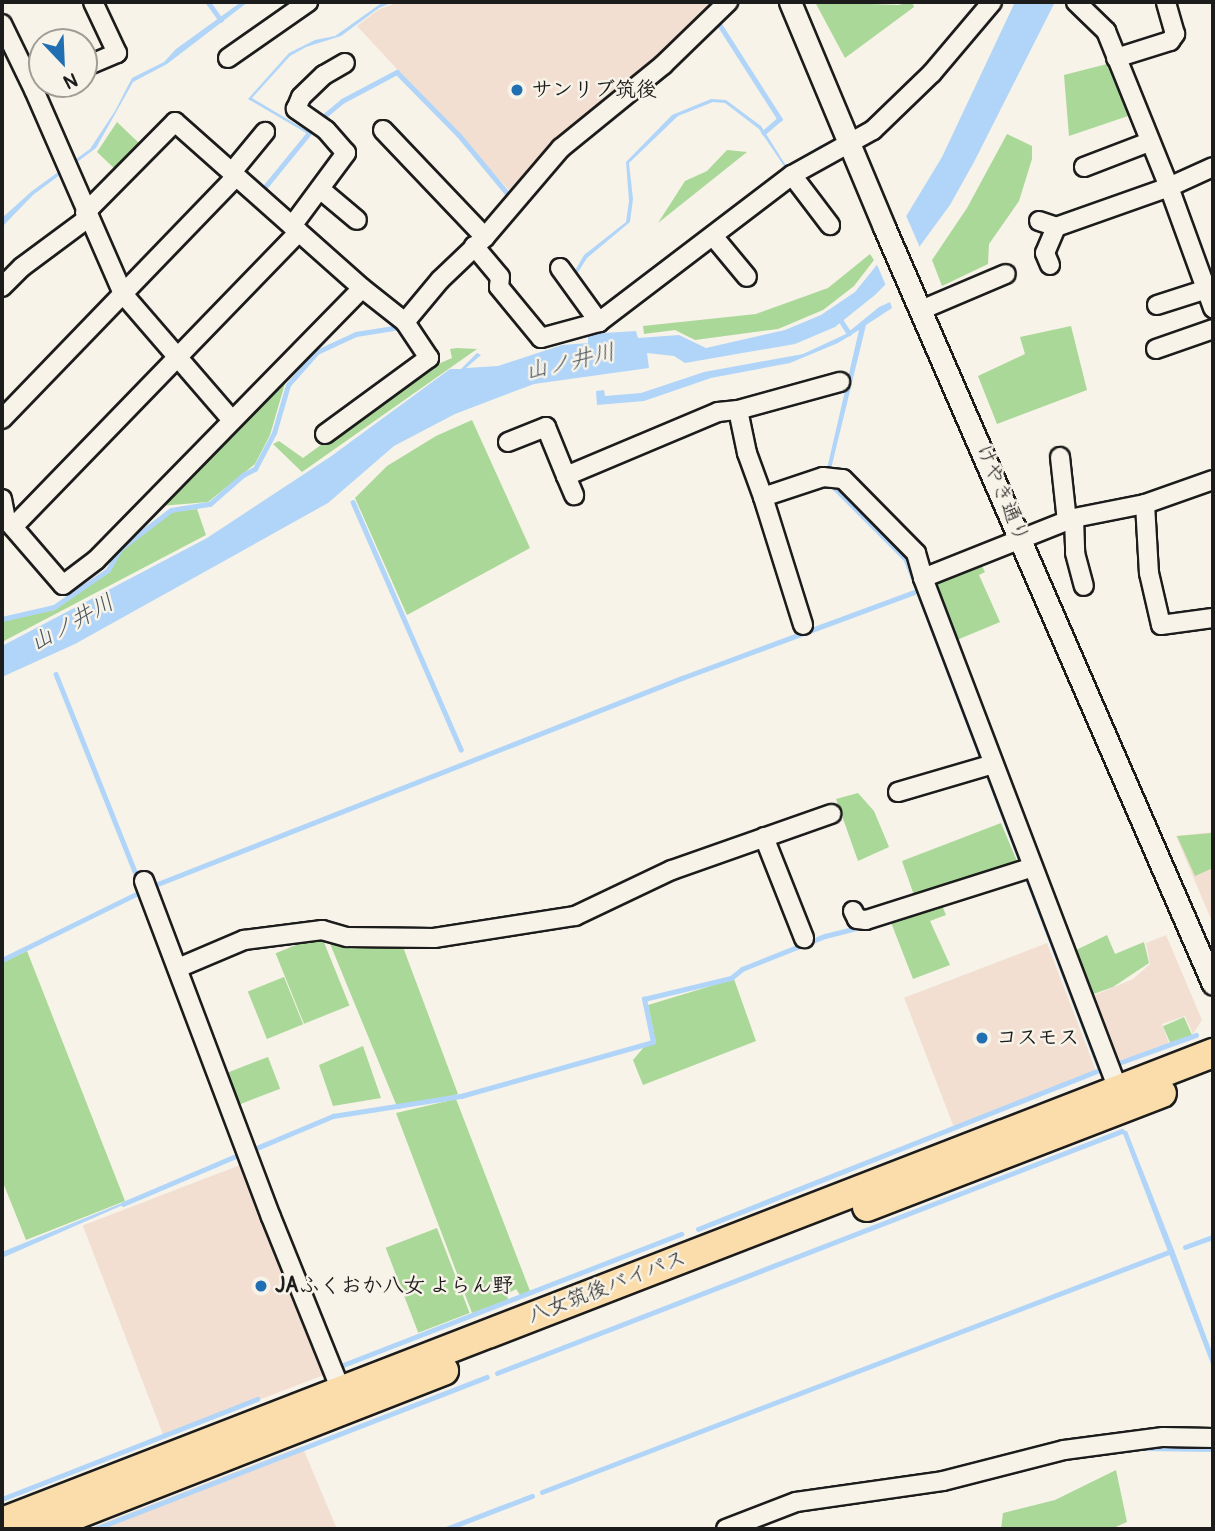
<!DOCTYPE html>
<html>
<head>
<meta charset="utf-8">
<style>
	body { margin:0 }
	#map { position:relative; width:1215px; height:1531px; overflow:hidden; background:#f7f3e8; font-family:Pangolin,"Klee One",sans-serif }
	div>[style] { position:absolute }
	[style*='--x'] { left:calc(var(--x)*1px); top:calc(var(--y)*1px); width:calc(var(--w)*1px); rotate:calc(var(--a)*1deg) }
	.built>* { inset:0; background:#f2dfd2; transform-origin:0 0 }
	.green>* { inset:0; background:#aad898; transform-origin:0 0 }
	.water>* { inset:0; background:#b1d5f9 }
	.pier>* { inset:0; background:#f7f3e8 }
	.stream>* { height:4.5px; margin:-2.25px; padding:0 2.25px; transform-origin:2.25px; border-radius:2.25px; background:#b1d5f9 }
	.roads { filter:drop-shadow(2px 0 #1c1c1c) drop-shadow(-2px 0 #1c1c1c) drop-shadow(0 2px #1c1c1c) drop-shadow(0 -2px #1c1c1c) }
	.minor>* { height:18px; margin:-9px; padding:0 9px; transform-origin:9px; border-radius:9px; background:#f7f3e8 }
	.tertiary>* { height:21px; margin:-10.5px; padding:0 10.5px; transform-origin:10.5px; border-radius:10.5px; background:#f7f3e8 }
	.trunk>* { height:28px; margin:-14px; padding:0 14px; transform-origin:14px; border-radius:14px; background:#fbddab }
	.dots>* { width:19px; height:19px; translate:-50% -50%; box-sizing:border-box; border:4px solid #f7f3e8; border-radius:50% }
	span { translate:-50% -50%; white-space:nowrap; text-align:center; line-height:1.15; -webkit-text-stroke:5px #f7f3e8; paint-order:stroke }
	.poi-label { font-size:21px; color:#1c1c1c; font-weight:700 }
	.left { translate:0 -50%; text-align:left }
	.street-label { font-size:21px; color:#1c1c1c }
	.water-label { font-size:23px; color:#49545e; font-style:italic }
	.frame { position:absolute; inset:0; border:4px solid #1c1c1c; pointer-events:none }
	.north { position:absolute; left:28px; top:28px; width:70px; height:70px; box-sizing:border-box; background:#f7f3e8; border:2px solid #9f9d96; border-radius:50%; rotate:157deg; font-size:19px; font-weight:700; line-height:28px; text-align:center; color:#1c1c1c }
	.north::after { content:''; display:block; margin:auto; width:24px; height:32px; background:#1f6fb2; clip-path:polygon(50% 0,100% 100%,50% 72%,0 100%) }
</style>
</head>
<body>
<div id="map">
	<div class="built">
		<div style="clip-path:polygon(399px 2px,712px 2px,713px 11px,544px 157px,511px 192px,357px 26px,378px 10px)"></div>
		<div style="clip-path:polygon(1213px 832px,1213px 924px,1176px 836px)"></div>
		<div style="clip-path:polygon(1166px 935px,1202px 1020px,1193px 1034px,1185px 1016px,1162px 1024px,1169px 1043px,1114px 1063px,1088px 998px,1133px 979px,1150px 964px,1146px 943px)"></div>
		<div style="left:1047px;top:943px;width:140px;height:153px;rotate:69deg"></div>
		<div style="left:248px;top:1162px;width:226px;height:177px;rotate:69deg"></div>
		<div style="clip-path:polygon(302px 1446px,337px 1529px,88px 1529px)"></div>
	</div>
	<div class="green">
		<div style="clip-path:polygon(815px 2px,898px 5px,912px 2px,914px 7px,845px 58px)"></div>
		<div style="clip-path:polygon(1111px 63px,1131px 115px,1069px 136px,1064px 75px)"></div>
		<div style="clip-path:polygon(117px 122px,141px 145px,117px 171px,97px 152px)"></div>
		<div style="clip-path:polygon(1007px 134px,1032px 146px,1032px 159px,1019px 201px,989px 244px,988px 264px,942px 286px,932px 260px,967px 208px)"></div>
		<div style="clip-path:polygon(727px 150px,747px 152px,658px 223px,685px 181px,707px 171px)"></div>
		<div style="clip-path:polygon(870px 254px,874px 260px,854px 286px,823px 310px,778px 329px,695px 340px,675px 330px,644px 334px,643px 326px,756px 314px,828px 288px)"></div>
		<div style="clip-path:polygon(1071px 326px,1087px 390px,997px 424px,978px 376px,1025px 354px,1020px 337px)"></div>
		<div style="clip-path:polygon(319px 340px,323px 342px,286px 380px,270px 435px,255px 464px,208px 502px,160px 506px)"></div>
		<div style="clip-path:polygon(457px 348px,477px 349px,302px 472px,273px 444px,279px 441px,303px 458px,422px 371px,452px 358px,450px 349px)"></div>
		<div style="clip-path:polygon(472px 420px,530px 548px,407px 615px,355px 498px,387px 466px,436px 436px)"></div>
		<div style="clip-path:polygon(197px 509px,206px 535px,2px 642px,2px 620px,55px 610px,108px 572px,122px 551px,171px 512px)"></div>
		<div style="clip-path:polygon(979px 560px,985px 572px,979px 575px,1000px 622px,952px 642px,932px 590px,942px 574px)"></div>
		<div style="clip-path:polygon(858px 793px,874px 811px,889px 847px,858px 861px,836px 799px)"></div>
		<div style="clip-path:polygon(1001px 823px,1019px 866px,915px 898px,902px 861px)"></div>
		<div style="clip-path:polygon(1213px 833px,1213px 868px,1195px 876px,1177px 836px)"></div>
		<div style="clip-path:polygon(941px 903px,946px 915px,930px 921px,950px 965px,913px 979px,890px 920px)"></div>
		<div style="clip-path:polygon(326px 934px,343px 941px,403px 947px,458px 1094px,398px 1109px)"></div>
		<div style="left:321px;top:935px;width:76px;height:49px;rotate:68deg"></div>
		<div style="clip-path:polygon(1107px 935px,1115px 954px,1144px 942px,1149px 963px,1113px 987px,1088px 996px,1072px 952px)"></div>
		<div style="clip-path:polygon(27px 951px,125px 1201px,26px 1240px,2px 1180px,2px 963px)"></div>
		<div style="left:284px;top:977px;width:51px;height:39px;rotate:68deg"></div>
		<div style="clip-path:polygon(734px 979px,756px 1041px,643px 1085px,633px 1060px,644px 1047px,656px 1043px,648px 1005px)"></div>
		<div style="left:1184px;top:1017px;width:20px;height:23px;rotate:66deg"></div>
		<div style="clip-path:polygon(363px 1046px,381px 1098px,333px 1106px,319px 1065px)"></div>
		<div style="left:268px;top:1057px;width:34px;height:43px;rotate:69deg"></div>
		<div style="clip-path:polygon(456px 1099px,530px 1291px,520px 1295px,516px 1289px,507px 1294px,508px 1300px,472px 1313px,396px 1113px)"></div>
		<div style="left:437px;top:1228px;width:91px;height:55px;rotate:69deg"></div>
		<div style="clip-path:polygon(1116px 1470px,1127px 1522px,1111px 1529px,1001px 1529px,1003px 1513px,1055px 1500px)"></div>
	</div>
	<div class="water">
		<div style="clip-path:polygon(241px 2px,248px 2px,167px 64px,133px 82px,96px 148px,33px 195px,2px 227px,2px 218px,32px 191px,90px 149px,115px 111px,132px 78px,164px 62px,176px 49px)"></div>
		<div style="clip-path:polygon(383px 2px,393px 2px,379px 8px,341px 36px,306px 47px,290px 56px,252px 98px,311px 133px,308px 134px,248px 99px,289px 53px,315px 40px,335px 36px)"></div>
		<div style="clip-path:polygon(1015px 2px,1055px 2px,974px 162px,950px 205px,909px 261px,875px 295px,835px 327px,795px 344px,685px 363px,674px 356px,647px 353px,649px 368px,534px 384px,455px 414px,394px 446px,328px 503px,75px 644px,2px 677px,2px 646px,207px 538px,330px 457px,450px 369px,461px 369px,477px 353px,481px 355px,466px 368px,498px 366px,562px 345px,588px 343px,588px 334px,636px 331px,638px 338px,679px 335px,706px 348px,785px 330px,821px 315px,855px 292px,876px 266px,942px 157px)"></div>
		<div style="clip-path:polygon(711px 99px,726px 100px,761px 126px,785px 164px,790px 165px,821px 145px,823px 148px,786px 169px,759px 129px,725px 103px,713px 102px,678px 116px,629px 163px,633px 199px,630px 222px,587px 258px,575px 277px,572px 276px,584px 255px,626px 222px,629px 201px,626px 162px,672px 115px)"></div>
		<div style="clip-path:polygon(890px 302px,892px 308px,866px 325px,831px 469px,909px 557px,1105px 1069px,1098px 1071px,904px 561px,829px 486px,826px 473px,859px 330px,838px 343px,790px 363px,711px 378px,644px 401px,597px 405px,596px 391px,604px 390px,605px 396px,641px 393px,704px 372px,803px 354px,846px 334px,879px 307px)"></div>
		<div style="clip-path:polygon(1122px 1131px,1127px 1131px,1174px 1250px,1213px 1355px,1213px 1369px)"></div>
		<div style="clip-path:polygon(122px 1203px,123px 1205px,2px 1258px,2px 1252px)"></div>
	</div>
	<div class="pier">
		<div style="clip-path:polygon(904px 211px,921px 250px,887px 288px,875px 260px)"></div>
	</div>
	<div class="stream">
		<div style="--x:208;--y:2;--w:22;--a:54"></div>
		<div style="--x:718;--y:22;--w:115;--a:57.4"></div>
		<div style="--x:780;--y:119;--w:21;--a:139"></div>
		<div style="--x:322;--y:118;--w:26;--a:-40"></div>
		<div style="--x:342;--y:101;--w:62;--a:-27.8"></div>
		<div style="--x:397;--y:72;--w:88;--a:45.5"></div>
		<div style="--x:459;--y:135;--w:77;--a:50.3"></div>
		<div style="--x:265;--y:187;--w:70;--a:-50.8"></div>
		<div style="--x:309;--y:133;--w:3;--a:-135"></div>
		<div style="--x:840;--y:319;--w:17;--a:57"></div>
		<div style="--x:353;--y:502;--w:270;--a:66.4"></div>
		<div style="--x:2;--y:619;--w:53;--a:-13"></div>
		<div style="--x:54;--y:607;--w:65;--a:-34.4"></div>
		<div style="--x:108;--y:570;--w:24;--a:-60"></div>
		<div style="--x:120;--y:549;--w:64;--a:-37.4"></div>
		<div style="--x:171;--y:510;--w:39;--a:-9"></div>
		<div style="--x:210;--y:504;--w:44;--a:-41.3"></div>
		<div style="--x:243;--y:475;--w:13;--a:-27"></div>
		<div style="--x:255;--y:469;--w:41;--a:-62.2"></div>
		<div style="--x:274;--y:433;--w:50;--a:-73.7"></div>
		<div style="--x:288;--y:385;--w:44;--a:-48.7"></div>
		<div style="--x:317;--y:352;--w:43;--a:-24.8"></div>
		<div style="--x:356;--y:334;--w:39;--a:-9"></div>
		<div style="--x:56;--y:674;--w:215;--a:68.2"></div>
		<div style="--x:150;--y:887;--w:572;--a:-21.45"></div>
		<div style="--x:682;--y:678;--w:247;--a:-20.3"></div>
		<div style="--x:2;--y:960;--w:156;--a:-26.2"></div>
		<div style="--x:1116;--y:1064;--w:85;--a:-19.9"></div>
		<div style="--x:252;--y:1150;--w:88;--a:-22.8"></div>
		<div style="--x:333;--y:1116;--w:130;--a:-8.9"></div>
		<div style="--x:461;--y:1096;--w:199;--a:-15.7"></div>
		<div style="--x:653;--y:1042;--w:44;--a:-101.8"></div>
		<div style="--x:644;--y:999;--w:89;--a:-13.6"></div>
		<div style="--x:731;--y:978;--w:14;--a:-39"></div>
		<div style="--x:742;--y:969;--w:89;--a:-21.7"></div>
		<div style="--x:825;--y:936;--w:37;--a:-14"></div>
		<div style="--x:123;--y:1204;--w:128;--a:-23"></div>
		<div style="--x:698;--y:1229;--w:430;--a:-21.6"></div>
		<div style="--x:1185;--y:1247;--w:30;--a:-20"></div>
		<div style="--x:338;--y:1367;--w:368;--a:-21.2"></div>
		<div style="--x:497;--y:1373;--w:670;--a:-21.17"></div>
		<div style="--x:1144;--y:1448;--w:69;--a:0.8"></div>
		<div style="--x:542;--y:1492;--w:671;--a:-20.95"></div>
		<div style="--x:2;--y:1499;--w:274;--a:-21.4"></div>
		<div style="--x:95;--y:1529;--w:420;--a:-21.2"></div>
		<div style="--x:446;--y:1529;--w:92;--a:-21"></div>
	</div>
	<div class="roads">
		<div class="minor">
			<div style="--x:1076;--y:2;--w:42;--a:44"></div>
			<div style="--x:1106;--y:31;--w:168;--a:68"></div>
			<div style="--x:1169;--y:187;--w:129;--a:70"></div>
			<div style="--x:2;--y:24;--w:73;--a:64.1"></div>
			<div style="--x:34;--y:90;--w:223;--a:66.4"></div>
			<div style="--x:123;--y:294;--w:165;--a:49.2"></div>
			<div style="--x:228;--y:58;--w:98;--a:-35"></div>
			<div style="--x:1116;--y:58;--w:57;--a:-17.5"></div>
			<div style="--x:1170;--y:41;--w:9;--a:-54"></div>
			<div style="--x:1175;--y:34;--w:33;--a:-106"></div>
			<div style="--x:84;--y:67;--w:36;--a:-23"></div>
			<div style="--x:117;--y:53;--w:56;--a:-115.2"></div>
			<div style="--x:383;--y:130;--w:148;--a:46.4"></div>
			<div style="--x:1084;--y:167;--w:70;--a:-21"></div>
			<div style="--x:232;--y:172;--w:52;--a:-50.5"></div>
			<div style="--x:792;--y:175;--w:63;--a:52.8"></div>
			<div style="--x:320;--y:189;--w:48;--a:40"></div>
			<div style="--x:1039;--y:221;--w:18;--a:19"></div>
			<div style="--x:292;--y:226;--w:91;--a:-53.5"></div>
			<div style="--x:346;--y:153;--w:30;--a:-131"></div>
			<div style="--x:326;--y:130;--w:37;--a:-145"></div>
			<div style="--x:296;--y:109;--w:13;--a:-67"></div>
			<div style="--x:301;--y:97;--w:32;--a:-44"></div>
			<div style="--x:324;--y:75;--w:24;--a:-30"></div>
			<div style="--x:713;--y:236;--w:53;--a:50.3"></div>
			<div style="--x:474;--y:246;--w:40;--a:50"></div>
			<div style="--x:500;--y:277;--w:10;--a:96"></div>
			<div style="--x:499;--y:287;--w:66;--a:50.5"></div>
			<div style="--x:541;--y:338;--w:60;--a:-15.4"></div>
			<div style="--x:599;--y:322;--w:243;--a:-37.3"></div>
			<div style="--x:792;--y:175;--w:93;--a:-29.1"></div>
			<div style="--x:873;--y:130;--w:82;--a:-44"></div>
			<div style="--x:932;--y:73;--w:93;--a:-49.8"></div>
			<div style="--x:1050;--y:265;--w:13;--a:-113"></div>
			<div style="--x:1045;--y:253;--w:28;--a:-67"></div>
			<div style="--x:1056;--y:227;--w:120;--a:-19.5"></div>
			<div style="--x:1169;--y:187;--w:48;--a:-24.4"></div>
			<div style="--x:560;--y:268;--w:67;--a:54.2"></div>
			<div style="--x:2;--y:287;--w:28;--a:-45"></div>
			<div style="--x:22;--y:267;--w:82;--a:-36.6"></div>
			<div style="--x:1157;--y:305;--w:52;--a:-17.7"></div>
			<div style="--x:921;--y:310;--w:92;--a:-23"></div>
			<div style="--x:405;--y:322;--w:55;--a:-50.2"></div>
			<div style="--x:440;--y:280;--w:62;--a:-43.7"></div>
			<div style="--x:485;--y:237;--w:117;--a:-49.5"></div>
			<div style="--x:561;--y:148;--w:132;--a:-39.1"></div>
			<div style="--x:663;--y:65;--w:91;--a:-44.1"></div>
			<div style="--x:1156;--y:349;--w:60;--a:-19.3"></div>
			<div style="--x:738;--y:410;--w:44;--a:78.2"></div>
			<div style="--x:747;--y:453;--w:47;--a:70"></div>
			<div style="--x:763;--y:497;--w:63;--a:-18.4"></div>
			<div style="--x:823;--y:477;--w:20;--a:6"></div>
			<div style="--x:843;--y:479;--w:104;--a:45.4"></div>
			<div style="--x:916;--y:553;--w:26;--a:74"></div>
			<div style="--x:923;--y:578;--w:555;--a:69.12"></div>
			<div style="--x:2;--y:419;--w:337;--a:-46"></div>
			<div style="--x:325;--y:434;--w:129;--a:-36.2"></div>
			<div style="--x:429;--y:358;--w:43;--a:-123.7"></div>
			<div style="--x:405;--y:322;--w:55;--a:-141.7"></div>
			<div style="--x:508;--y:442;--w:41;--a:-21.5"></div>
			<div style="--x:546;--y:427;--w:53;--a:67.8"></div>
			<div style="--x:566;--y:476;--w:165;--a:-22.8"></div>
			<div style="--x:718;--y:412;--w:20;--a:-6"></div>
			<div style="--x:738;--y:410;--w:106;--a:-15.4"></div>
			<div style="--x:1060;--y:457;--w:64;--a:83.8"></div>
			<div style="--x:566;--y:476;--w:21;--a:67"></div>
			<div style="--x:763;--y:497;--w:134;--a:72.6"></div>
			<div style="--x:2;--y:499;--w:20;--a:79"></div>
			<div style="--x:6;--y:519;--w:87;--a:49.2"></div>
			<div style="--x:63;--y:585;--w:41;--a:-37.1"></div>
			<div style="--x:96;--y:560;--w:380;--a:-45.6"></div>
			<div style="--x:362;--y:288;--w:250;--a:-138.4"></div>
			<div style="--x:175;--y:122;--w:128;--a:134.7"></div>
			<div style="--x:1145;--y:504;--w:69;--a:86.7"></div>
			<div style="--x:1149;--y:573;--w:53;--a:77"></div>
			<div style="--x:1161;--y:625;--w:52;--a:-7.7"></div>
			<div style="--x:1074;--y:518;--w:35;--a:88"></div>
			<div style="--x:1075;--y:553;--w:34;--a:75"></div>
			<div style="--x:13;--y:527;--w:411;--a:-45.9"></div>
			<div style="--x:923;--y:578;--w:162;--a:-21.7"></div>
			<div style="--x:1074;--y:518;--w:72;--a:-11.2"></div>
			<div style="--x:1145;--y:504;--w:72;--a:-19.4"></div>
			<div style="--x:898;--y:792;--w:99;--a:-16.4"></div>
			<div style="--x:764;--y:837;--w:109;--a:68.4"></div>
			<div style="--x:144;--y:881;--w:359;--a:69.3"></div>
			<div style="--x:271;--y:1217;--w:197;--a:68"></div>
			<div style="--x:853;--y:911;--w:9;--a:63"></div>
			<div style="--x:857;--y:919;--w:9;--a:6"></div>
			<div style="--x:866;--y:920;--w:175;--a:-17.6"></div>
			<div style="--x:178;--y:968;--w:72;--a:-23"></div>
			<div style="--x:244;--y:940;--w:79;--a:-7.3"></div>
			<div style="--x:322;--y:930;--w:26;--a:16"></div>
			<div style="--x:347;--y:937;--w:87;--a:0.7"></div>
			<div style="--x:434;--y:938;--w:143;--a:-8.9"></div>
			<div style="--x:575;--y:916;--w:107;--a:-25.4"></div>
			<div style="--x:672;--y:870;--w:169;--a:-19.4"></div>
			<div style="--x:726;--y:1529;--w:75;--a:-21.1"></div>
			<div style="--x:796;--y:1502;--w:148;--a:-8.1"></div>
			<div style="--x:943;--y:1481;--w:125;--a:-14.4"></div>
			<div style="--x:1064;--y:1450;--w:100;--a:-7.5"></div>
			<div style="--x:1163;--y:1437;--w:50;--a:1.1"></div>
		</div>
		<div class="tertiary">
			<div style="--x:790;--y:2;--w:244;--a:67.3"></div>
			<div style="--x:884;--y:227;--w:825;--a:66.51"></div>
		</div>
		<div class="trunk">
			<div style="--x:867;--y:1207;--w:316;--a:-21.1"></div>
			<div style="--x:2;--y:1522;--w:1299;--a:-21.17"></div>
			<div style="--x:40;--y:1529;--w:434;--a:-21.4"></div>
		</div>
	</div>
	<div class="dots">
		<div style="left:517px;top:90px;background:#1f6fb2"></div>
		<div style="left:982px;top:1038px;background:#1f6fb2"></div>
		<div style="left:261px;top:1286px;background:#1f6fb2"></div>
	</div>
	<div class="poi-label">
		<span class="left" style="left:531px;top:90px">サンリブ筑後</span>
		<span class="left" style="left:996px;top:1038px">コスモス</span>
		<span class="left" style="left:275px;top:1286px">JAふくおか八女 よらん野</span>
	</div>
	<div class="street-label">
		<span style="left:1002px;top:493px;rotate:67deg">けやき通り</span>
		<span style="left:607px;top:1287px;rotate:-21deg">八女筑後バイパス</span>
	</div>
	<div class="water-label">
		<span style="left:570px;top:362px;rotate:-13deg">山ノ井川</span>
		<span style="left:72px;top:623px;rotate:-29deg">山ノ井川</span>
	</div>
	<div class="frame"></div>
	<div class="north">N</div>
</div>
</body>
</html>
